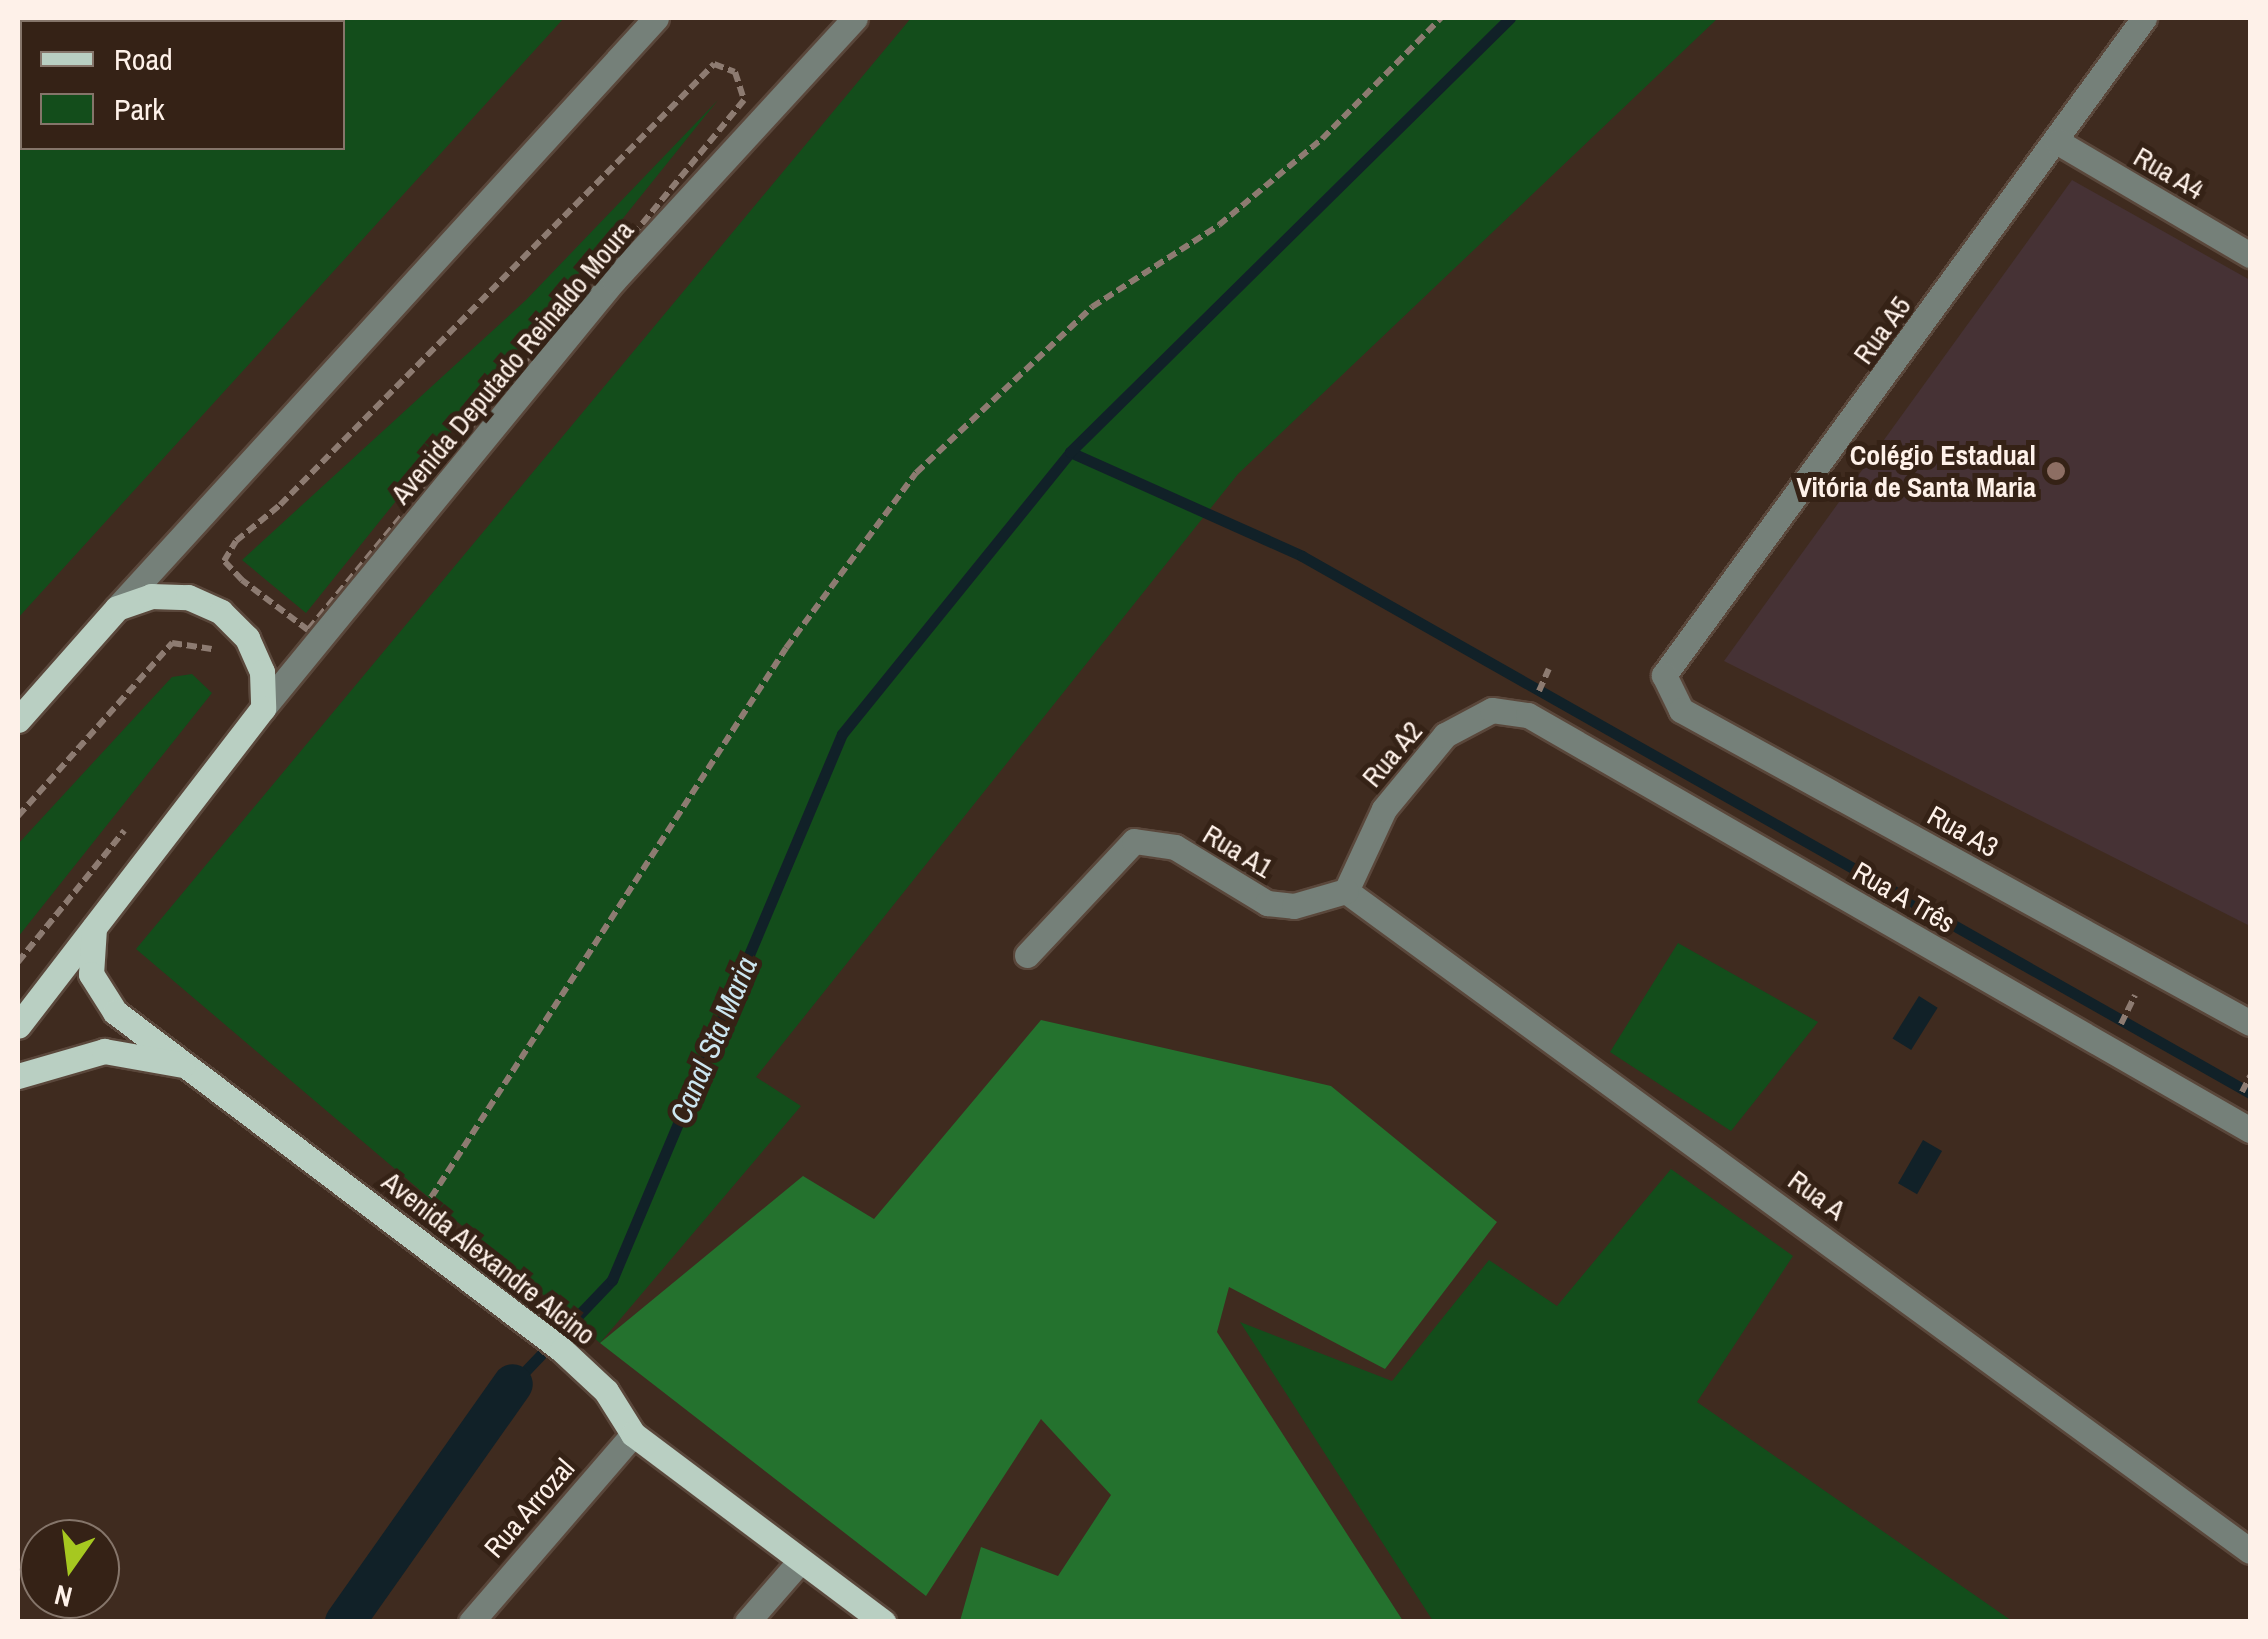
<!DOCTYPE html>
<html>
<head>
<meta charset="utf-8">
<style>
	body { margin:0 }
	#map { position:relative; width:2268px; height:1639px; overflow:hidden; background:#3f2b1f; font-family:"Archivo Narrow",sans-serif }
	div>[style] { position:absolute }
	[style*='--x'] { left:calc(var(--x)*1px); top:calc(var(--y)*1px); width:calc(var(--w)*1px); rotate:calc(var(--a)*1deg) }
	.education>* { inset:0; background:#463235 }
	.green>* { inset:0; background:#134d1b }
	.forest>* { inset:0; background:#24722e }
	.water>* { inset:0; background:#112128; transform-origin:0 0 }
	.stream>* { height:11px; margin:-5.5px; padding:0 5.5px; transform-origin:5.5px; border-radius:5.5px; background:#112128 }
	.canal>* { height:40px; margin:-20px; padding:0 20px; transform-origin:20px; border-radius:20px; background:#112128 }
	.path>* { height:6px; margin-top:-3px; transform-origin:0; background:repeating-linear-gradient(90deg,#8d7b71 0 10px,transparent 0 15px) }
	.roads { filter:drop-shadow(2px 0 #5a473b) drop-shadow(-2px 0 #5a473b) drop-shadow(0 2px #5a473b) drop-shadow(0 -2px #5a473b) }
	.minor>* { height:25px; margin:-12.5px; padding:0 12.5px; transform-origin:12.5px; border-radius:12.5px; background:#758079 }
	.major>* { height:25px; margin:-12.5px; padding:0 12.5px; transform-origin:12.5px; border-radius:12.5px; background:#b9cfc2 }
	.dots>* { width:28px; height:28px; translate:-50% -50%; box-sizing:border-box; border:5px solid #352216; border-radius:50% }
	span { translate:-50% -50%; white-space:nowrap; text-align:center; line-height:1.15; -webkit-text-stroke:10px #352216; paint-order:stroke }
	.street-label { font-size:28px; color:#fef1e9 }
	.poi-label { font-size:28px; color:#fef1e9; font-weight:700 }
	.right { translate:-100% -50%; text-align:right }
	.water-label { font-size:30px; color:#cce6f1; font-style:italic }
	.frame { position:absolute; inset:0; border:20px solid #fef1e9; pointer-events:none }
	.legend { position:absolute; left:20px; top:20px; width:325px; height:130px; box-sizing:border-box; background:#352216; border:2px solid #85756a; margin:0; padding:12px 18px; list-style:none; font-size:30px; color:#fef1e9 }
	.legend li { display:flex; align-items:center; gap:20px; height:50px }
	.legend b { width:50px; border:2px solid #85756a }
	.north { position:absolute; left:20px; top:1519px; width:100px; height:100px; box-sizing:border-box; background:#352216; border:2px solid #85756a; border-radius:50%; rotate:194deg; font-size:28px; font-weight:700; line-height:40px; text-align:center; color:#fef1e9 }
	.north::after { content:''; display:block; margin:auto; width:35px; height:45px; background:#a6c820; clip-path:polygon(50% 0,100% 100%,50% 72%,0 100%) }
</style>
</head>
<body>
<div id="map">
	<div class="education">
		<div style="clip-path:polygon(2072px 180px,2250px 280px,2250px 926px,1724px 661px)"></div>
	</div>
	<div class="green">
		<div style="clip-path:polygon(evenodd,18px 18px,564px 18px,18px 618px,18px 18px,22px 22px,342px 22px,342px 148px,22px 148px,22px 22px)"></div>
		<div style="clip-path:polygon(911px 18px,1718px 18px,1238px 474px,756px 1077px,801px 1106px,600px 1343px,136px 949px)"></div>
		<div style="clip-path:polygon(718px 100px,306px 613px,242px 560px,526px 300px)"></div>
		<div style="clip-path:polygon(192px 674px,212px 693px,18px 937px,18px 844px,172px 677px)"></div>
		<div style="clip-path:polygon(1678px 943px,1818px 1022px,1731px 1131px,1610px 1052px)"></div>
		<div style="clip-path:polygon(1671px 1169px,1793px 1256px,1697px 1402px,2012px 1621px,1433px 1621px,1240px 1322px,1392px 1381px,1489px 1260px,1557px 1306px)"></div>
	</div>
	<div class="forest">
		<div style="clip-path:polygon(1041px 1020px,1331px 1086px,1497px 1222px,1385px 1369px,1229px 1287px,1217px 1332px,1403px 1621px,960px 1621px,981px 1547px,1058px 1576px,1111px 1495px,1041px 1419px,926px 1596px,600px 1343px,803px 1176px,874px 1219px)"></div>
	</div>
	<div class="water">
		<div style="left:1919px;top:996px;width:22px;height:50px;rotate:32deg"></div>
		<div style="left:1923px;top:1140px;width:22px;height:50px;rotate:30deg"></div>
	</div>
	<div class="stream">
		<div style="--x:1070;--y:452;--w:254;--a:24.1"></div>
		<div style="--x:1302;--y:556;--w:1090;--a:29.53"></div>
		<div style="--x:513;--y:1384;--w:144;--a:-46.4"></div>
		<div style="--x:612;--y:1280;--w:592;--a:-67.16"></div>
		<div style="--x:842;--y:734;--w:363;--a:-51"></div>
		<div style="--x:1070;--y:452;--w:618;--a:-44.61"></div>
	</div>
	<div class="canal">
		<div style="--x:345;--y:1622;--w:291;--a:-54.8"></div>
	</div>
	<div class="path">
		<div style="--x:714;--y:64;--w:22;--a:21"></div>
		<div style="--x:735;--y:72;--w:29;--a:72"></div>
		<div style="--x:744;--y:100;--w:686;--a:129.44"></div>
		<div style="--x:308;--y:630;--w:83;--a:-142.9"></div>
		<div style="--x:242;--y:580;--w:26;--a:-133"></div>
		<div style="--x:224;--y:561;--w:23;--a:-59"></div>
		<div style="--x:236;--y:541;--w:57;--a:-39.3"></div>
		<div style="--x:280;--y:505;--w:619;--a:-45.46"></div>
		<div style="--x:1539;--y:691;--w:24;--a:-66"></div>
		<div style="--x:18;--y:816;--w:232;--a:-48.3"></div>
		<div style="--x:172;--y:643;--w:40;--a:8.5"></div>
		<div style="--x:18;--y:962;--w:169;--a:-51"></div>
		<div style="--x:2121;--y:1024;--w:32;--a:-64"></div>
		<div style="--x:2242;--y:1092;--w:18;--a:-63"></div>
		<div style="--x:423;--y:1210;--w:669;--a:-57.14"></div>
		<div style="--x:786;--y:648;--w:218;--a:-53.4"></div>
		<div style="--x:916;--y:473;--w:242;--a:-43.3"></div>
		<div style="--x:1092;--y:307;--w:151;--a:-32.8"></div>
		<div style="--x:1219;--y:225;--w:134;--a:-39.9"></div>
		<div style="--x:1322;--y:139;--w:170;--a:-45.5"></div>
	</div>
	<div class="roads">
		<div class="minor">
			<div style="--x:2144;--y:18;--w:814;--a:126.15"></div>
			<div style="--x:1664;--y:675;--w:39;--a:64"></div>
			<div style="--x:1681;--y:710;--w:649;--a:28.81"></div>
			<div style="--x:2058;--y:142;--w:223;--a:30.5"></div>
			<div style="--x:117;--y:608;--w:799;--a:-47.59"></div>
			<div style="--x:263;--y:708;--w:554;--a:-50.65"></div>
			<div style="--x:614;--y:280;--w:356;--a:-47.4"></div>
			<div style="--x:1346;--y:891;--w:1119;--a:36.13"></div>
			<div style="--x:1346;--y:891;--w:90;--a:-65.1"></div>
			<div style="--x:1384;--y:809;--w:96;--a:-50.5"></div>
			<div style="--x:1445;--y:735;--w:53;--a:-28"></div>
			<div style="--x:1492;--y:710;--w:36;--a:8"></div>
			<div style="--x:1528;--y:715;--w:833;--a:29.89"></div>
			<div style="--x:1027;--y:955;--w:156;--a:-46.8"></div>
			<div style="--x:1134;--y:841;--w:41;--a:8.3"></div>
			<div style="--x:1175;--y:847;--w:108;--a:31.3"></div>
			<div style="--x:1267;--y:903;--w:27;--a:6"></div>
			<div style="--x:1294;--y:906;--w:54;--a:-16.1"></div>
			<div style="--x:471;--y:1622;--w:248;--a:-49.2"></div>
			<div style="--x:747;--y:1622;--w:81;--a:-49"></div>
		</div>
		<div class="major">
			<div style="--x:18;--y:720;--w:149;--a:-48.5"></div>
			<div style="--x:117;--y:608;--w:36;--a:-19"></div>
			<div style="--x:151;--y:596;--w:37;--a:2"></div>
			<div style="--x:188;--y:597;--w:36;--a:24"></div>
			<div style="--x:221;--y:612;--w:37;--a:45"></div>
			<div style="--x:247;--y:638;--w:37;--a:66"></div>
			<div style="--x:262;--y:672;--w:36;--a:88"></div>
			<div style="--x:263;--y:708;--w:401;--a:127.6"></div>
			<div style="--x:94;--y:928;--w:46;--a:93.7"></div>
			<div style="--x:91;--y:974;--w:45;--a:57.7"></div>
			<div style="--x:115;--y:1012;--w:560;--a:37.09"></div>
			<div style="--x:562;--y:1350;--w:60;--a:43"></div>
			<div style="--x:606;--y:1391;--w:51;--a:57.9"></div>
			<div style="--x:633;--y:1434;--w:313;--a:36.9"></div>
			<div style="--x:18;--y:1076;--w:90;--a:-16.2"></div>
			<div style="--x:104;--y:1051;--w:80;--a:10"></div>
		</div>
	</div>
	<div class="dots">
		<div style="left:2056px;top:471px;background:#8d6e63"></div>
	</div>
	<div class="street-label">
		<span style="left:2169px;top:173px;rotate:30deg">Rua A4</span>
		<span style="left:1882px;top:330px;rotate:-54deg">Rua A5</span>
		<span style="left:512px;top:362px;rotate:-50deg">Avenida Deputado Reinaldo Moura</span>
		<span style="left:1392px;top:754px;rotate:-50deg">Rua A2</span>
		<span style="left:1963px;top:831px;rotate:29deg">Rua A3</span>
		<span style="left:1238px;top:851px;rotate:31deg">Rua A1</span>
		<span style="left:1904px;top:897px;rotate:30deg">Rua A Três</span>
		<span style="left:1817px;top:1195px;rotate:36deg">Rua A</span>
		<span style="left:489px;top:1258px;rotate:38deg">Avenida Alexandre Alcino</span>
		<span style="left:529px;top:1508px;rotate:-49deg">Rua Arrozal</span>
	</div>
	<div class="poi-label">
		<span class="right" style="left:2036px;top:471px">Colégio Estadual<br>Vitória de Santa Maria</span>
	</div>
	<div class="water-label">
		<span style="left:713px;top:1040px;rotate:-67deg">Canal Sta Maria</span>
	</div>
	<div class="frame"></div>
	<ul class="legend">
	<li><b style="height:12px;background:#b9cfc2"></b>Road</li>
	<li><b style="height:28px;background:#134d1b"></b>Park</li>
	</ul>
	<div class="north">N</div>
</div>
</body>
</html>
